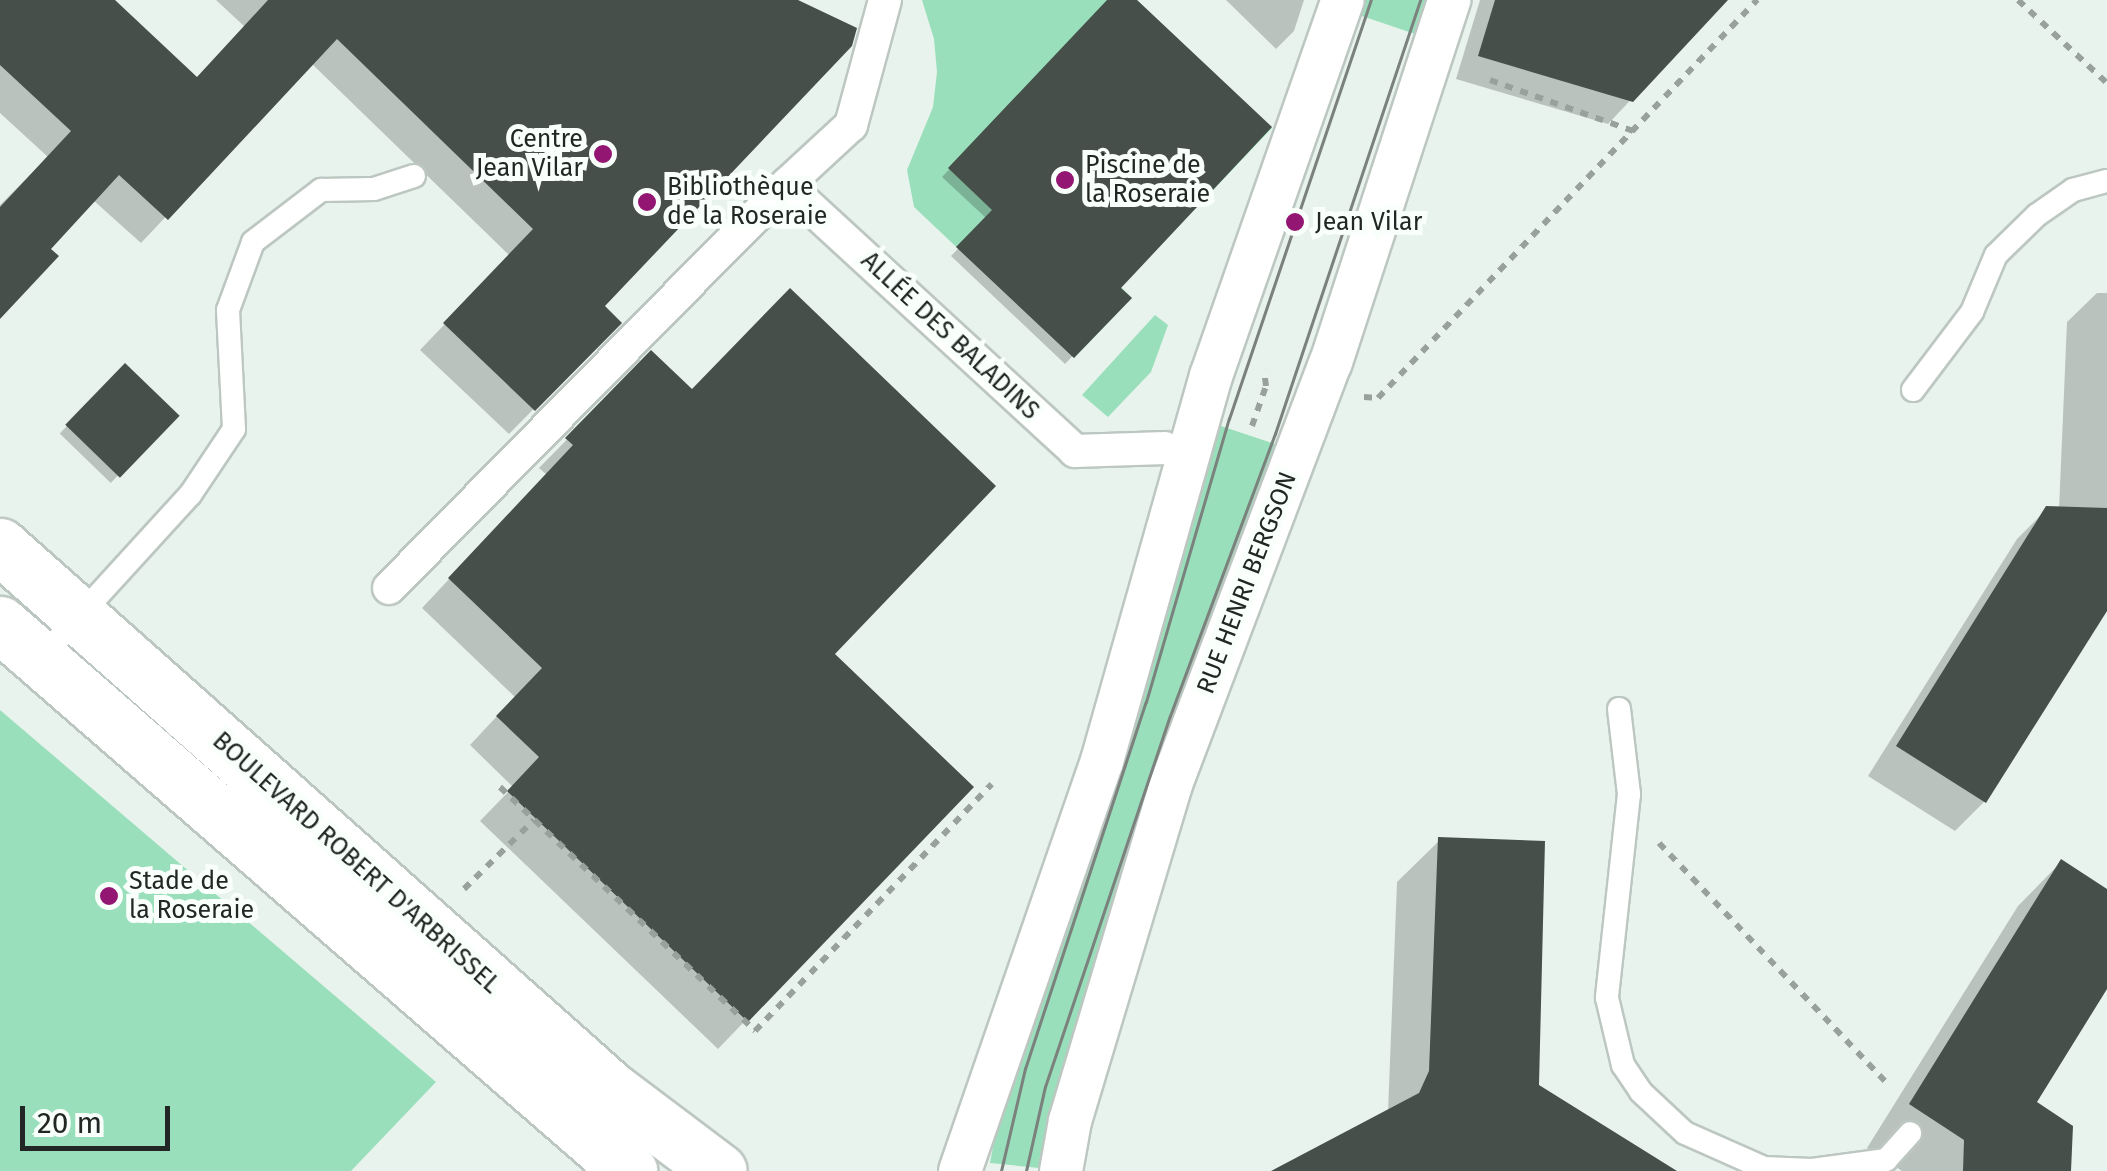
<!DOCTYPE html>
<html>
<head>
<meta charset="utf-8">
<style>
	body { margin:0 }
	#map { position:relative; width:2107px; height:1171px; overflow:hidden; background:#e9f3ed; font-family:"Fira Sans",sans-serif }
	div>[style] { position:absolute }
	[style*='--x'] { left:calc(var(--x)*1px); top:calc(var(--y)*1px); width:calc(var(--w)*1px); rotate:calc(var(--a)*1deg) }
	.green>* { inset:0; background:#9adfbb }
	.shadow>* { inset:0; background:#0003; transform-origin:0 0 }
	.building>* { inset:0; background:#464f4a; transform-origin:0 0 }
	.path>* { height:6px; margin-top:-3px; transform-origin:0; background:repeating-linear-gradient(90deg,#99a19d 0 8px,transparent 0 16px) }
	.roads { filter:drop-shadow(2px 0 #bdc7c1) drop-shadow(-2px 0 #bdc7c1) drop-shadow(0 2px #bdc7c1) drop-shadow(0 -2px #bdc7c1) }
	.service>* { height:22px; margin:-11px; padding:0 11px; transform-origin:11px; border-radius:11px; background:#fff }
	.pedestrian>* { height:32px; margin:-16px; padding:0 16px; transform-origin:16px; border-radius:16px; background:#fff }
	.minor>* { height:42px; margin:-21px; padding:0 21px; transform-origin:21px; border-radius:21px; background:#fff }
	.tertiary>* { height:55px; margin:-27.5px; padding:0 27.5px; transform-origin:27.5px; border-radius:27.5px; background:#fff }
	.tram>* { height:2.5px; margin:-1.25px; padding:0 1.25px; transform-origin:1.25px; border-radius:1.25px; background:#7b817d }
	.dots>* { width:28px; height:28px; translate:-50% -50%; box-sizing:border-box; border:5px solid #f9fffb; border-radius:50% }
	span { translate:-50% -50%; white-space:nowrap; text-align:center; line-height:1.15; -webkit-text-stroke:10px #f9fffb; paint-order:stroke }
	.poi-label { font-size:25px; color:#222624 }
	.right { translate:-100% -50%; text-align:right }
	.left { translate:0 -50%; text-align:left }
	.street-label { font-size:25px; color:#222624 }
	.scale { position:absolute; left:20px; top:1106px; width:150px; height:45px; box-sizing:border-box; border:5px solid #222624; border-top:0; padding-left:12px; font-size:30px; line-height:35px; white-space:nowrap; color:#222624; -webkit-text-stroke:8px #f9fffb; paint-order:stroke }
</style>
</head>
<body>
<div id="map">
	<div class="green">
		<div style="clip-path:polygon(922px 0,1137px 0,1272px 128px,1121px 287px,1132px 298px,1074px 358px,914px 207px,907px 170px,933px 107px,937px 72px,934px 39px)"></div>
		<div style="clip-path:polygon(1358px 0,1432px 0,1421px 36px,1353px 13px)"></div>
		<div style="clip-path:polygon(1155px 315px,1168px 325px,1151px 372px,1108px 417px,1082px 395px)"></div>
		<div style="clip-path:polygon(1215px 424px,1284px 447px,1177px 730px,1065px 1065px,1039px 1168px,990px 1163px,996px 1130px)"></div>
		<div style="clip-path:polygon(0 710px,436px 1082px,351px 1171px,0 1171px)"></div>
	</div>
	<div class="shadow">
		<div style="clip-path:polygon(0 0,110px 0,196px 80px,245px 27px,216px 0,792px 0,601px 306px,618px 323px,509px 434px,420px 350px,510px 256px,311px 63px,141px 243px,93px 200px,48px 249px,0 316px,0 205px,48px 157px,0 113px)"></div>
		<div style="clip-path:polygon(1110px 0,1134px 0,1117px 288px,1128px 298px,1065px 364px,951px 256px,987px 219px,942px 177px)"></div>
		<div style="clip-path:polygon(1226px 0,1304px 0,1294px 31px,1276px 49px)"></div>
		<div style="clip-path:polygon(1480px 0,1725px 0,1608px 124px,1456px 79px)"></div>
		<div style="clip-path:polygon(2097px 293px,2107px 293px,2107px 608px,1984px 802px,1955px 831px,1868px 776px,2017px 539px,2047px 509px,2059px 509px,2067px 322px)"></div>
		<div style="clip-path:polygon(651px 354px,831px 654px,970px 787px,718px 1049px,480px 821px,513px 787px,470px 745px,515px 697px,422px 608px,547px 475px,539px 468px)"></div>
		<div style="left:125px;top:366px;width:71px;height:94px;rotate:44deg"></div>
		<div style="clip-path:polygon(1440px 840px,1536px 1086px,1673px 1171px,1277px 1171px,1388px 1112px,1397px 882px)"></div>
		<div style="clip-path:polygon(2061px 862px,2107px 892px,2107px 984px,2033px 1103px,2068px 1171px,1902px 1171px,1867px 1148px,2018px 906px)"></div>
	</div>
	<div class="building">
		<div style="clip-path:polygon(0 0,115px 0,197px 77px,268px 0,798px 0,857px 28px,852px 46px,605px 306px,622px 323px,535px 411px,443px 323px,533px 229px,337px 39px,168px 220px,119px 175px,51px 249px,59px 256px,0 319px,0 207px,71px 131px,0 65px)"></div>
		<div style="clip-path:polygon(1107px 0,1137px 0,1272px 127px,1121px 288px,1132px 298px,1074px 358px,956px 247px,992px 210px,948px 168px)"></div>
		<div style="clip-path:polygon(1495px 0,1728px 0,1633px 102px,1478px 56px)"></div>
		<div style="clip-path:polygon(790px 288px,996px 486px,835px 654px,974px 787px,748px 1022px,507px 791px,539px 757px,496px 716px,542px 668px,448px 578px,573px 445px,565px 438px,651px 350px,692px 389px)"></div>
		<div style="left:125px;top:363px;width:76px;height:86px;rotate:44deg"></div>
		<div style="clip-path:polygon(2046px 506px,2107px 508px,2107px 611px,1986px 803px,1896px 746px)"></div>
		<div style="clip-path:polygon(1438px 837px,1545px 841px,1539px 1085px,1677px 1171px,1271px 1171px,1419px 1093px,1429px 1071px)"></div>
		<div style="clip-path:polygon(2061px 859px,2107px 889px,2107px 989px,2037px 1102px,2073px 1126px,2071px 1171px,1963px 1171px,1964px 1140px,1909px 1104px)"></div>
	</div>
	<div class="path">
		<div style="--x:2018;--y:0;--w:122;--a:43"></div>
		<div style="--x:1490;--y:80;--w:152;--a:19.6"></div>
		<div style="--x:1364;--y:397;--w:14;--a:4"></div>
		<div style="--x:1378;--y:398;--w:550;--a:-46.4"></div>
		<div style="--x:1252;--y:426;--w:42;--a:-70.7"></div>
		<div style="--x:1266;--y:386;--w:16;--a:-97"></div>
		<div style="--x:500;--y:787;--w:353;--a:43.7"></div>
		<div style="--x:755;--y:1031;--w:342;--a:-46.2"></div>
		<div style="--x:1659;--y:843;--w:335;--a:46.5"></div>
		<div style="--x:464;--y:889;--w:98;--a:-44.6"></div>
	</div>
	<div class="roads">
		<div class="service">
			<div style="--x:1913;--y:390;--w:98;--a:-52.9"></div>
			<div style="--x:1972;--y:312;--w:62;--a:-67.2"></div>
			<div style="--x:1996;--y:255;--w:57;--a:-44.3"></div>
			<div style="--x:2037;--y:215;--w:44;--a:-34.8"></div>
			<div style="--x:2073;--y:190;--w:35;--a:-15"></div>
			<div style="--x:40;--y:659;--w:222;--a:-47.6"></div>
			<div style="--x:190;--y:495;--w:79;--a:-56.3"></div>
			<div style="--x:234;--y:429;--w:119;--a:-92.9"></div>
			<div style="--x:228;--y:310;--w:72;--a:-69.8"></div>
			<div style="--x:253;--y:242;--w:86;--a:-37.4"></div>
			<div style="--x:321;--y:190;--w:53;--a:-1.1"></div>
			<div style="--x:374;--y:189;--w:42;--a:-18"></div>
			<div style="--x:1619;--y:709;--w:86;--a:83.3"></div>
			<div style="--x:1629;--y:794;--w:205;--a:96.2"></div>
			<div style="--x:1607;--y:998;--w:69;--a:76.6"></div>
			<div style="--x:1623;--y:1065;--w:32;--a:56"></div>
			<div style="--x:1641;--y:1092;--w:60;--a:43"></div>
			<div style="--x:1685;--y:1133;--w:86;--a:23.9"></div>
			<div style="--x:1764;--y:1168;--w:48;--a:2.4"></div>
			<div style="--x:1812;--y:1170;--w:75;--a:-7.7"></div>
			<div style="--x:1886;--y:1160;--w:36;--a:-48"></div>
		</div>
		<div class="pedestrian">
			<div style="--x:885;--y:0;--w:130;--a:105.2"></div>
			<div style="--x:851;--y:125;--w:88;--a:137.3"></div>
			<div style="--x:786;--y:185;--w:393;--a:42.6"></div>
			<div style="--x:1075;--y:451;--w:90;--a:-1.9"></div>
			<div style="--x:389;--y:588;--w:566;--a:-45.43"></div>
		</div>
		<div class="minor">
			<div style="--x:960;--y:1171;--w:434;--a:-70.9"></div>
			<div style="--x:1102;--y:761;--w:400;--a:-74.2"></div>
			<div style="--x:1211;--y:376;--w:398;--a:-70.7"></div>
			<div style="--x:1061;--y:1171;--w:51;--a:-79.8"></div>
			<div style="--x:1070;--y:1121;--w:349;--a:-73.3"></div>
			<div style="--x:1170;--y:787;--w:454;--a:-69.3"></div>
			<div style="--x:1331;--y:362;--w:381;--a:-71.9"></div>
		</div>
		<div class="tertiary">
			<div style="--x:0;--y:546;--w:817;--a:41.67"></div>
			<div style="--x:610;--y:1089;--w:136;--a:37"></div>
			<div style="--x:0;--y:624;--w:834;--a:41.01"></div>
		</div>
	</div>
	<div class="tram">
		<div style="--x:1001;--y:1171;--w:105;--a:-76.8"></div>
		<div style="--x:1025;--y:1069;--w:386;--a:-71.8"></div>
		<div style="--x:1146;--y:702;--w:295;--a:-73.7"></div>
		<div style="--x:1229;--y:419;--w:442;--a:-71.3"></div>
		<div style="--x:1026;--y:1171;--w:86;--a:-77.3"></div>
		<div style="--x:1045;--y:1087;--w:391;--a:-71.4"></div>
		<div style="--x:1170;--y:716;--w:301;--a:-69.6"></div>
		<div style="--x:1275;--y:434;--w:458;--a:-71.5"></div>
	</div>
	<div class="dots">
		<div style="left:603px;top:154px;background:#921672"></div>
		<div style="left:1065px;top:180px;background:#921672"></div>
		<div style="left:647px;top:202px;background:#921672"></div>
		<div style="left:1295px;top:222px;background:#921672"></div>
		<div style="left:109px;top:896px;background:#921672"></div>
	</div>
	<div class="poi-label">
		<span class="right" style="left:583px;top:154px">Centre<br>Jean Vilar</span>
		<span class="left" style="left:1085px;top:180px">Piscine de<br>la Roseraie</span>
		<span class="left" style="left:667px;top:202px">Bibliothèque<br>de la Roseraie</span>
		<span class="left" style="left:1315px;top:222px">Jean Vilar</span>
		<span class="left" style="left:129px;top:896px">Stade de<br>la Roseraie</span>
	</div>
	<div class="street-label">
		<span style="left:950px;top:336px;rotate:43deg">ALLÉE DES BALADINS</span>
		<span style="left:1247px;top:583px;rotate:-69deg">RUE HENRI BERGSON</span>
		<span style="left:356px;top:863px;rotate:42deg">BOULEVARD ROBERT D'ARBRISSEL</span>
	</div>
	<div class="scale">20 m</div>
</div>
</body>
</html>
